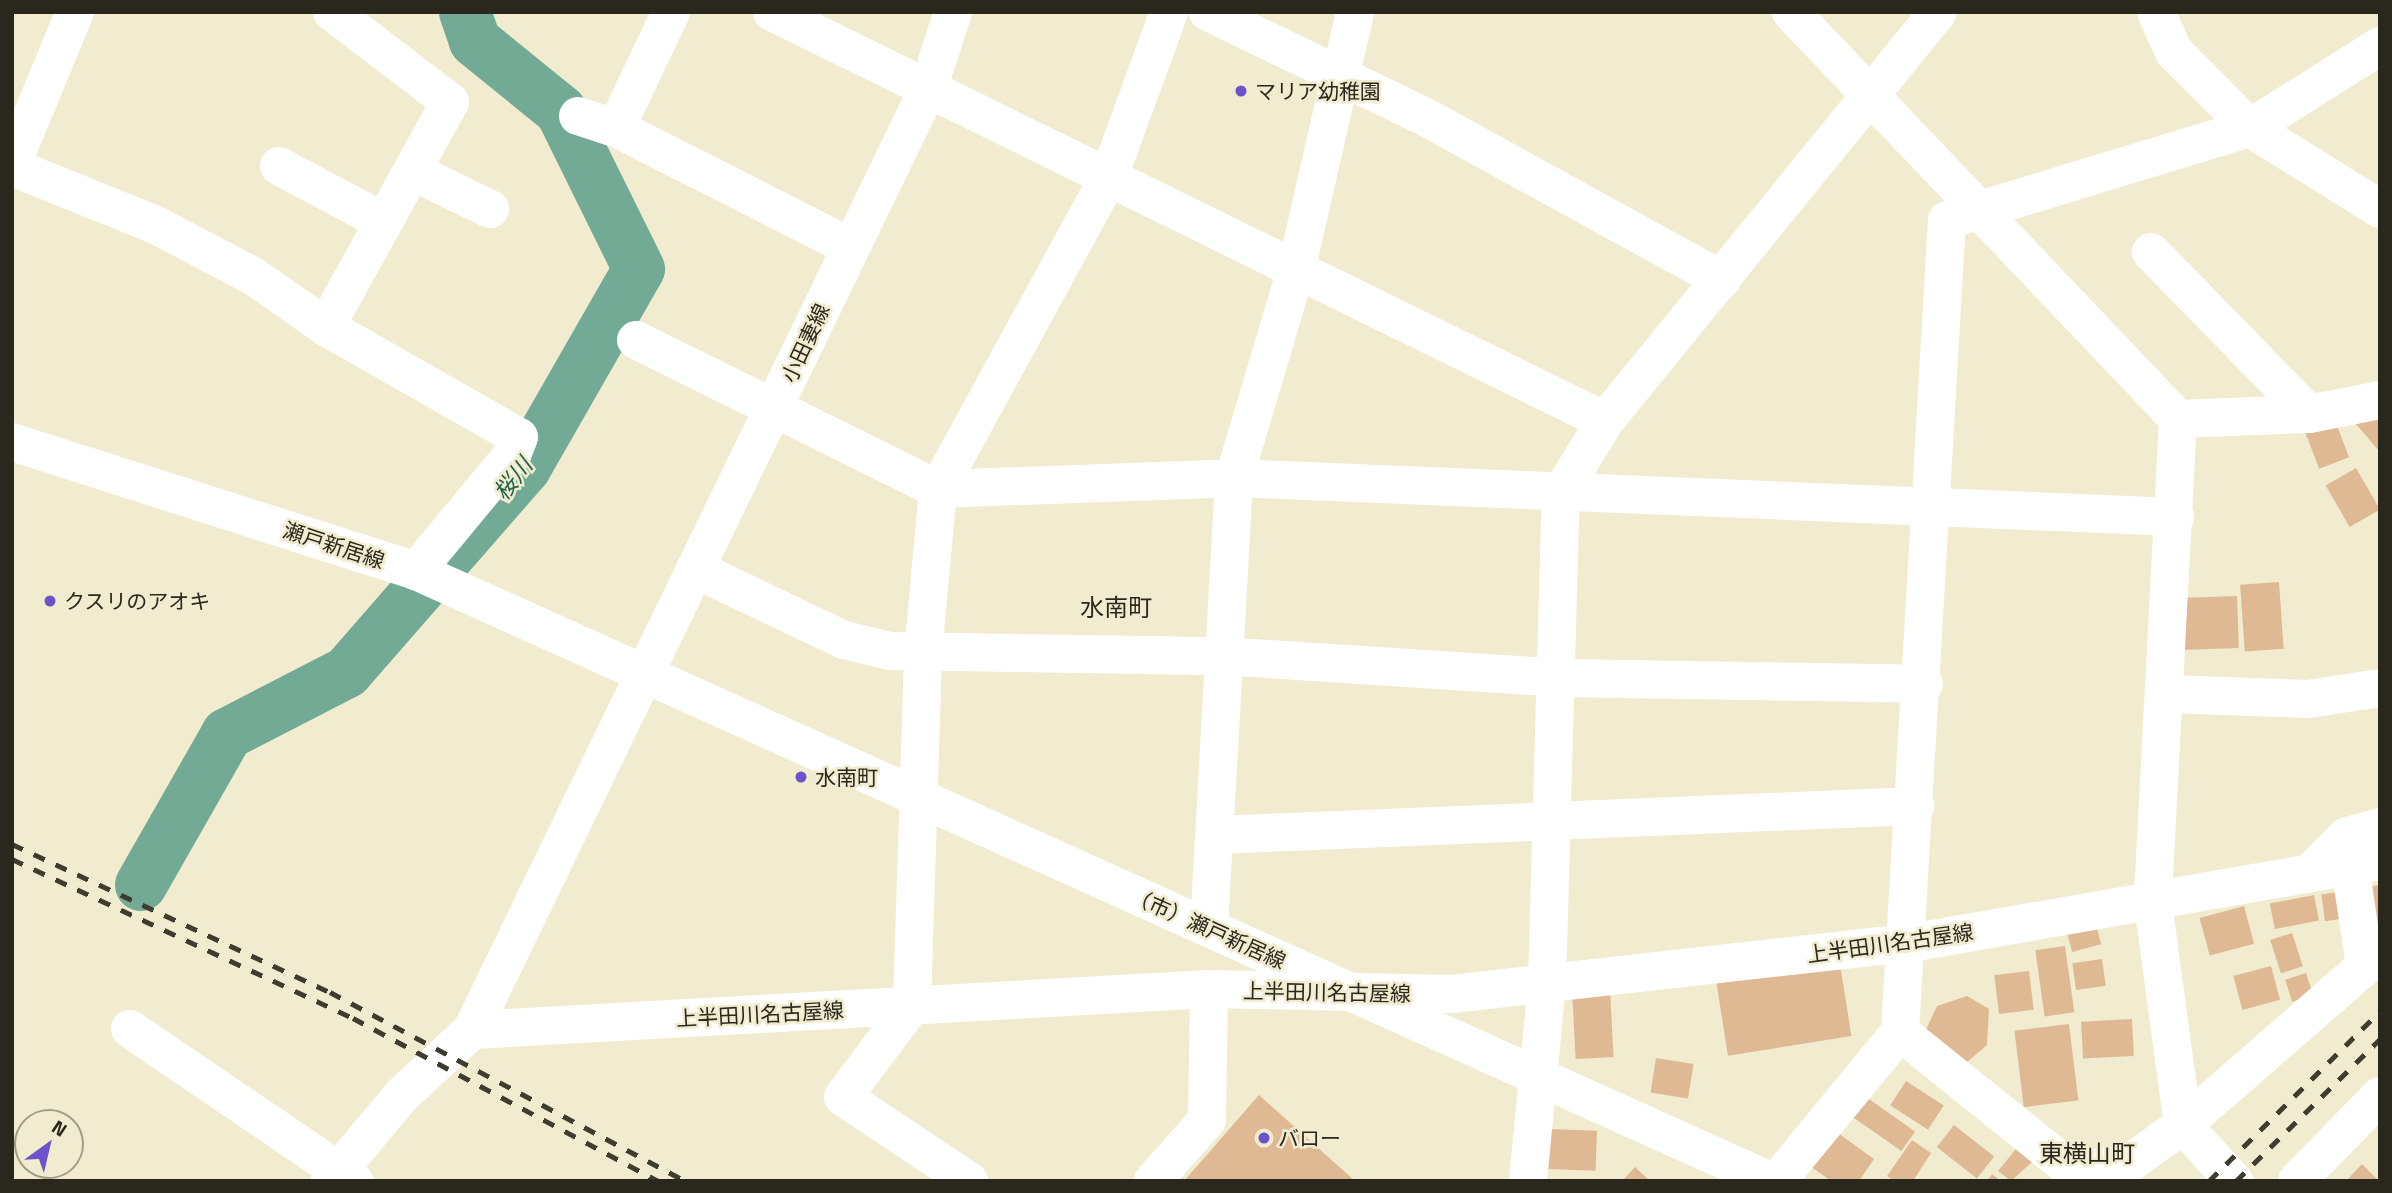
<!DOCTYPE html>
<html>
<head>
<meta charset="utf-8">
<style>
	body { margin:0 }
	#map { position:relative; width:2392px; height:1193px; overflow:hidden; background:#f1ecd0; font-family:"Titillium Web","Noto Sans JP",sans-serif }
	div>[style] { position:absolute }
	[style*='--x'] { left:calc(var(--x)*1px); top:calc(var(--y)*1px); width:calc(var(--w)*1px); rotate:calc(var(--a)*1deg) }
	.river>* { height:52px; margin:-26px; padding:0 26px; transform-origin:26px; border-radius:26px; background:#73aa95 }
	.building>* { inset:0; background:#dfb994; transform-origin:0 0 }
	.minor>* { height:38px; margin:-19px; padding:0 19px; transform-origin:19px; border-radius:19px; background:#fff }
	.major>* { height:38px; margin:-19px; padding:0 19px; transform-origin:19px; border-radius:19px; background:#fff }
	.rail>* { height:5px; margin-top:-2.5px; transform-origin:0; background:repeating-linear-gradient(90deg,#3e3c2f 0 12px,transparent 0 24px) }
	.dots>* { width:19px; height:19px; translate:-50% -50%; box-sizing:border-box; border:4px solid #f1ecd0; border-radius:50% }
	span { translate:-50% -50%; white-space:nowrap; text-align:center; line-height:1.15; -webkit-text-stroke:5px #f1ecd0; paint-order:stroke }
	.poi-label { font-size:21px; color:#2a281d }
	.left { translate:0 -50%; text-align:left }
	.street-label { font-size:21px; color:#2a281d }
	.water-label { font-size:23px; color:#1c614c; font-style:italic }
	.quarter-label { font-size:24px; color:#2a281d }
	.frame { position:absolute; inset:0; border:14px solid #2a281d; pointer-events:none }
	.north { position:absolute; left:14px; top:1109px; width:70px; height:70px; box-sizing:border-box; background:#f1ecd0; border:2px solid #a19e88; border-radius:50%; rotate:34deg; font-size:19px; font-weight:700; line-height:28px; text-align:center; color:#2a281d }
	.north::after { content:''; display:block; margin:auto; width:24px; height:32px; background:#6c52cc; clip-path:polygon(50% 0,100% 100%,50% 72%,0 100%) }
</style>
</head>
<body>
<div id="map">
	<div class="river">
		<div style="--x:141;--y:885;--w:174;--a:-60.3"></div>
		<div style="--x:227;--y:734;--w:135;--a:-27.3"></div>
		<div style="--x:347;--y:672;--w:271;--a:-48.9"></div>
		<div style="--x:525;--y:468;--w:229;--a:-60.2"></div>
		<div style="--x:639;--y:269;--w:176;--a:-116.3"></div>
		<div style="--x:561;--y:111;--w:111;--a:-140.9"></div>
		<div style="--x:475;--y:41;--w:31;--a:-109"></div>
	</div>
	<div class="building">
		<div style="clip-path:polygon(2380px 408px,2380px 452px,2355px 423px)"></div>
		<div style="left:2334px;top:418px;width:42px;height:32px;rotate:69deg"></div>
		<div style="left:2356px;top:468px;width:48px;height:35px;rotate:60deg"></div>
		<div style="left:2279px;top:582px;width:67px;height:39px;rotate:86deg"></div>
		<div style="left:2237px;top:596px;width:52px;height:57px;rotate:88deg"></div>
		<div style="clip-path:polygon(2380px 885px,2380px 945px,2367px 887px)"></div>
		<div style="left:2346px;top:891px;width:27px;height:25px;rotate:82deg"></div>
		<div style="left:2314px;top:895px;width:26px;height:45px;rotate:79deg"></div>
		<div style="left:2244px;top:906px;width:39px;height:46px;rotate:75deg"></div>
		<div style="left:2096px;top:925px;width:20px;height:30px;rotate:75deg"></div>
		<div style="left:2292px;top:933px;width:35px;height:23px;rotate:72deg"></div>
		<div style="left:2065px;top:946px;width:67px;height:30px;rotate:82deg"></div>
		<div style="left:2102px;top:959px;width:27px;height:30px;rotate:82deg"></div>
		<div style="left:1840px;top:964px;width:73px;height:125px;rotate:81deg"></div>
		<div style="left:2271px;top:966px;width:35px;height:39px;rotate:75deg"></div>
		<div style="left:2029px;top:971px;width:39px;height:35px;rotate:83deg"></div>
		<div style="left:2306px;top:973px;width:23px;height:22px;rotate:72deg"></div>
		<div style="left:1610px;top:989px;width:68px;height:38px;rotate:87deg"></div>
		<div style="clip-path:polygon(1967px 996px,1989px 1009px,1987px 1045px,1959px 1069px,1923px 1036px,1937px 1006px)"></div>
		<div style="left:2132px;top:1019px;width:37px;height:51px;rotate:87deg"></div>
		<div style="left:2069px;top:1024px;width:77px;height:55px;rotate:83deg"></div>
		<div style="left:1656px;top:1058px;width:38px;height:35px;rotate:9deg"></div>
		<div style="left:1906px;top:1081px;width:45px;height:29px;rotate:33deg"></div>
		<div style="clip-path:polygon(1259px 1095px,1355px 1181px,1184px 1181px)"></div>
		<div style="left:1866px;top:1097px;width:60px;height:24px;rotate:35deg"></div>
		<div style="left:1954px;top:1125px;width:51px;height:28px;rotate:38deg"></div>
		<div style="clip-path:polygon(1831px 1128px,1874px 1159px,1859px 1181px,1831px 1181px,1806px 1163px)"></div>
		<div style="left:1549px;top:1129px;width:48px;height:40px;rotate:2deg"></div>
		<div style="clip-path:polygon(1912px 1140px,1931px 1153px,1913px 1181px,1894px 1181px,1887px 1176px)"></div>
		<div style="clip-path:polygon(2016px 1149px,2032px 1162px,2011px 1181px,1998px 1171px)"></div>
		<div style="clip-path:polygon(2362px 1164px,2379px 1181px,2346px 1181px)"></div>
		<div style="clip-path:polygon(1635px 1167px,1650px 1181px,1622px 1181px)"></div>
		<div style="clip-path:polygon(1992px 1174px,2001px 1181px,1987px 1181px)"></div>
	</div>
	<div class="minor">
		<div style="--x:332;--y:12;--w:148;--a:37.3"></div>
		<div style="--x:450;--y:102;--w:257;--a:118.9"></div>
		<div style="--x:326;--y:327;--w:222;--a:29.7"></div>
		<div style="--x:519;--y:437;--w:19;--a:111"></div>
		<div style="--x:512;--y:455;--w:151;--a:129.6"></div>
		<div style="--x:772;--y:12;--w:928;--a:26.15"></div>
		<div style="--x:1208;--y:12;--w:248;--a:25.8"></div>
		<div style="--x:1431;--y:120;--w:332;--a:28.8"></div>
		<div style="--x:1791;--y:12;--w:562;--a:46.44"></div>
		<div style="--x:2178;--y:419;--w:485;--a:93"></div>
		<div style="--x:2153;--y:903;--w:224;--a:82.3"></div>
		<div style="--x:2183;--y:1125;--w:76;--a:47.7"></div>
		<div style="--x:2156;--y:12;--w:44;--a:65.8"></div>
		<div style="--x:2174;--y:52;--w:107;--a:45"></div>
		<div style="--x:2250;--y:128;--w:153;--a:31.9"></div>
		<div style="--x:578;--y:116;--w:40;--a:18"></div>
		<div style="--x:616;--y:128;--w:261;--a:26.9"></div>
		<div style="--x:616;--y:128;--w:128;--a:-64.6"></div>
		<div style="--x:12;--y:164;--w:165;--a:-67.5"></div>
		<div style="--x:279;--y:166;--w:119;--a:28.1"></div>
		<div style="--x:12;--y:167;--w:153;--a:21.9"></div>
		<div style="--x:154;--y:224;--w:112;--a:27.7"></div>
		<div style="--x:253;--y:276;--w:89;--a:34.9"></div>
		<div style="--x:412;--y:171;--w:87;--a:26"></div>
		<div style="--x:2151;--y:252;--w:226;--a:45.7"></div>
		<div style="--x:636;--y:340;--w:337;--a:26.3"></div>
		<div style="--x:938;--y:489;--w:296;--a:-2.1"></div>
		<div style="--x:1234;--y:478;--w:942;--a:2.37"></div>
		<div style="--x:2178;--y:419;--w:131;--a:-2.2"></div>
		<div style="--x:2309;--y:414;--w:72;--a:-11.2"></div>
		<div style="--x:12;--y:442;--w:424;--a:17.7"></div>
		<div style="--x:416;--y:571;--w:1485;--a:24.25"></div>
		<div style="--x:695;--y:569;--w:165;--a:25.5"></div>
		<div style="--x:844;--y:640;--w:47;--a:13.4"></div>
		<div style="--x:890;--y:651;--w:332;--a:0.9"></div>
		<div style="--x:1222;--y:656;--w:338;--a:3.7"></div>
		<div style="--x:1559;--y:678;--w:365;--a:0.9"></div>
		<div style="--x:2165;--y:694;--w:143;--a:2"></div>
		<div style="--x:2308;--y:699;--w:73;--a:-8.7"></div>
		<div style="--x:1217;--y:835;--w:699;--a:-2.38"></div>
		<div style="--x:2311;--y:872;--w:51;--a:-45"></div>
		<div style="--x:2347;--y:836;--w:34;--a:-15"></div>
		<div style="--x:1209;--y:928;--w:451;--a:-86.8"></div>
		<div style="--x:1234;--y:478;--w:221;--a:-73.4"></div>
		<div style="--x:1297;--y:266;--w:261;--a:-77.1"></div>
		<div style="--x:130;--y:1029;--w:271;--a:34.2"></div>
		<div style="--x:472;--y:1030;--w:1046;--a:-64.15"></div>
		<div style="--x:928;--y:89;--w:81;--a:-72"></div>
		<div style="--x:1900;--y:1032;--w:222;--a:38.8"></div>
		<div style="--x:2073;--y:1171;--w:59;--a:-8.8"></div>
		<div style="--x:2131;--y:1162;--w:64;--a:-35.4"></div>
		<div style="--x:2183;--y:1125;--w:242;--a:-41.1"></div>
		<div style="--x:2365;--y:966;--w:101;--a:-98.5"></div>
		<div style="--x:969;--y:1181;--w:151;--a:-146.3"></div>
		<div style="--x:843;--y:1097;--w:115;--a:-53.1"></div>
		<div style="--x:912;--y:1005;--w:353;--a:-88.2"></div>
		<div style="--x:923;--y:652;--w:164;--a:-84.7"></div>
		<div style="--x:938;--y:489;--w:354;--a:-61.3"></div>
		<div style="--x:1108;--y:179;--w:178;--a:-69.9"></div>
		<div style="--x:1153;--y:1181;--w:81;--a:-48.5"></div>
		<div style="--x:1207;--y:1120;--w:131;--a:-89.1"></div>
		<div style="--x:1528;--y:1181;--w:197;--a:-84.5"></div>
		<div style="--x:1547;--y:985;--w:492;--a:-88.4"></div>
		<div style="--x:1561;--y:493;--w:84;--a:-58.6"></div>
		<div style="--x:1605;--y:421;--w:527;--a:-50.85"></div>
		<div style="--x:1777;--y:1181;--w:193;--a:-50.5"></div>
		<div style="--x:1900;--y:1032;--w:813;--a:-86.69"></div>
		<div style="--x:1947;--y:220;--w:317;--a:-16.9"></div>
		<div style="--x:2250;--y:128;--w:154;--a:-32.2"></div>
		<div style="--x:2297;--y:1181;--w:119;--a:-45.7"></div>
	</div>
	<div class="major">
		<div style="--x:330;--y:1181;--w:111;--a:-50.1"></div>
		<div style="--x:401;--y:1096;--w:97;--a:-42.9"></div>
		<div style="--x:472;--y:1030;--w:738;--a:-3.18"></div>
		<div style="--x:1209;--y:989;--w:243;--a:1.2"></div>
		<div style="--x:1452;--y:994;--w:461;--a:-6.4"></div>
		<div style="--x:1910;--y:943;--w:477;--a:-9.9"></div>
	</div>
	<div class="rail">
		<div style="--x:12;--y:844;--w:351;--a:25"></div>
		<div style="--x:330;--y:992;--w:402;--a:28"></div>
		<div style="--x:12;--y:859;--w:376;--a:25"></div>
		<div style="--x:353;--y:1018;--w:346;--a:28.1"></div>
		<div style="--x:2209;--y:1181;--w:241;--a:-44.8"></div>
		<div style="--x:2236;--y:1181;--w:202;--a:-44.6"></div>
	</div>
	<div class="dots">
		<div style="left:1241px;top:91px;background:#6c52cc"></div>
		<div style="left:50px;top:601px;background:#6c52cc"></div>
		<div style="left:801px;top:777px;background:#6c52cc"></div>
		<div style="left:1264px;top:1138px;background:#6c52cc"></div>
	</div>
	<div class="poi-label">
		<span class="left" style="left:1255px;top:91px">マリア幼稚園</span>
		<span class="left" style="left:64px;top:601px">クスリのアオキ</span>
		<span class="left" style="left:815px;top:777px">水南町</span>
		<span class="left" style="left:1278px;top:1138px">バロー</span>
	</div>
	<div class="street-label">
		<span style="left:805px;top:343px;rotate:-65deg">小田妻線</span>
		<span style="left:334px;top:545px;rotate:18deg">瀬戸新居線</span>
		<span style="left:1208px;top:928px;rotate:24deg">（市）瀬戸新居線</span>
		<span style="left:1890px;top:943px;rotate:-8deg">上半田川名古屋線</span>
		<span style="left:1327px;top:992px;rotate:1deg">上半田川名古屋線</span>
		<span style="left:760px;top:1014px;rotate:-3deg">上半田川名古屋線</span>
	</div>
	<div class="water-label">
		<span style="left:513px;top:479px;rotate:-52deg">桜川</span>
	</div>
	<div class="quarter-label">
		<span style="left:1116px;top:608px">水南町</span>
		<span style="left:2087px;top:1154px">東横山町</span>
	</div>
	<div class="frame"></div>
	<div class="north">N</div>
</div>
</body>
</html>
